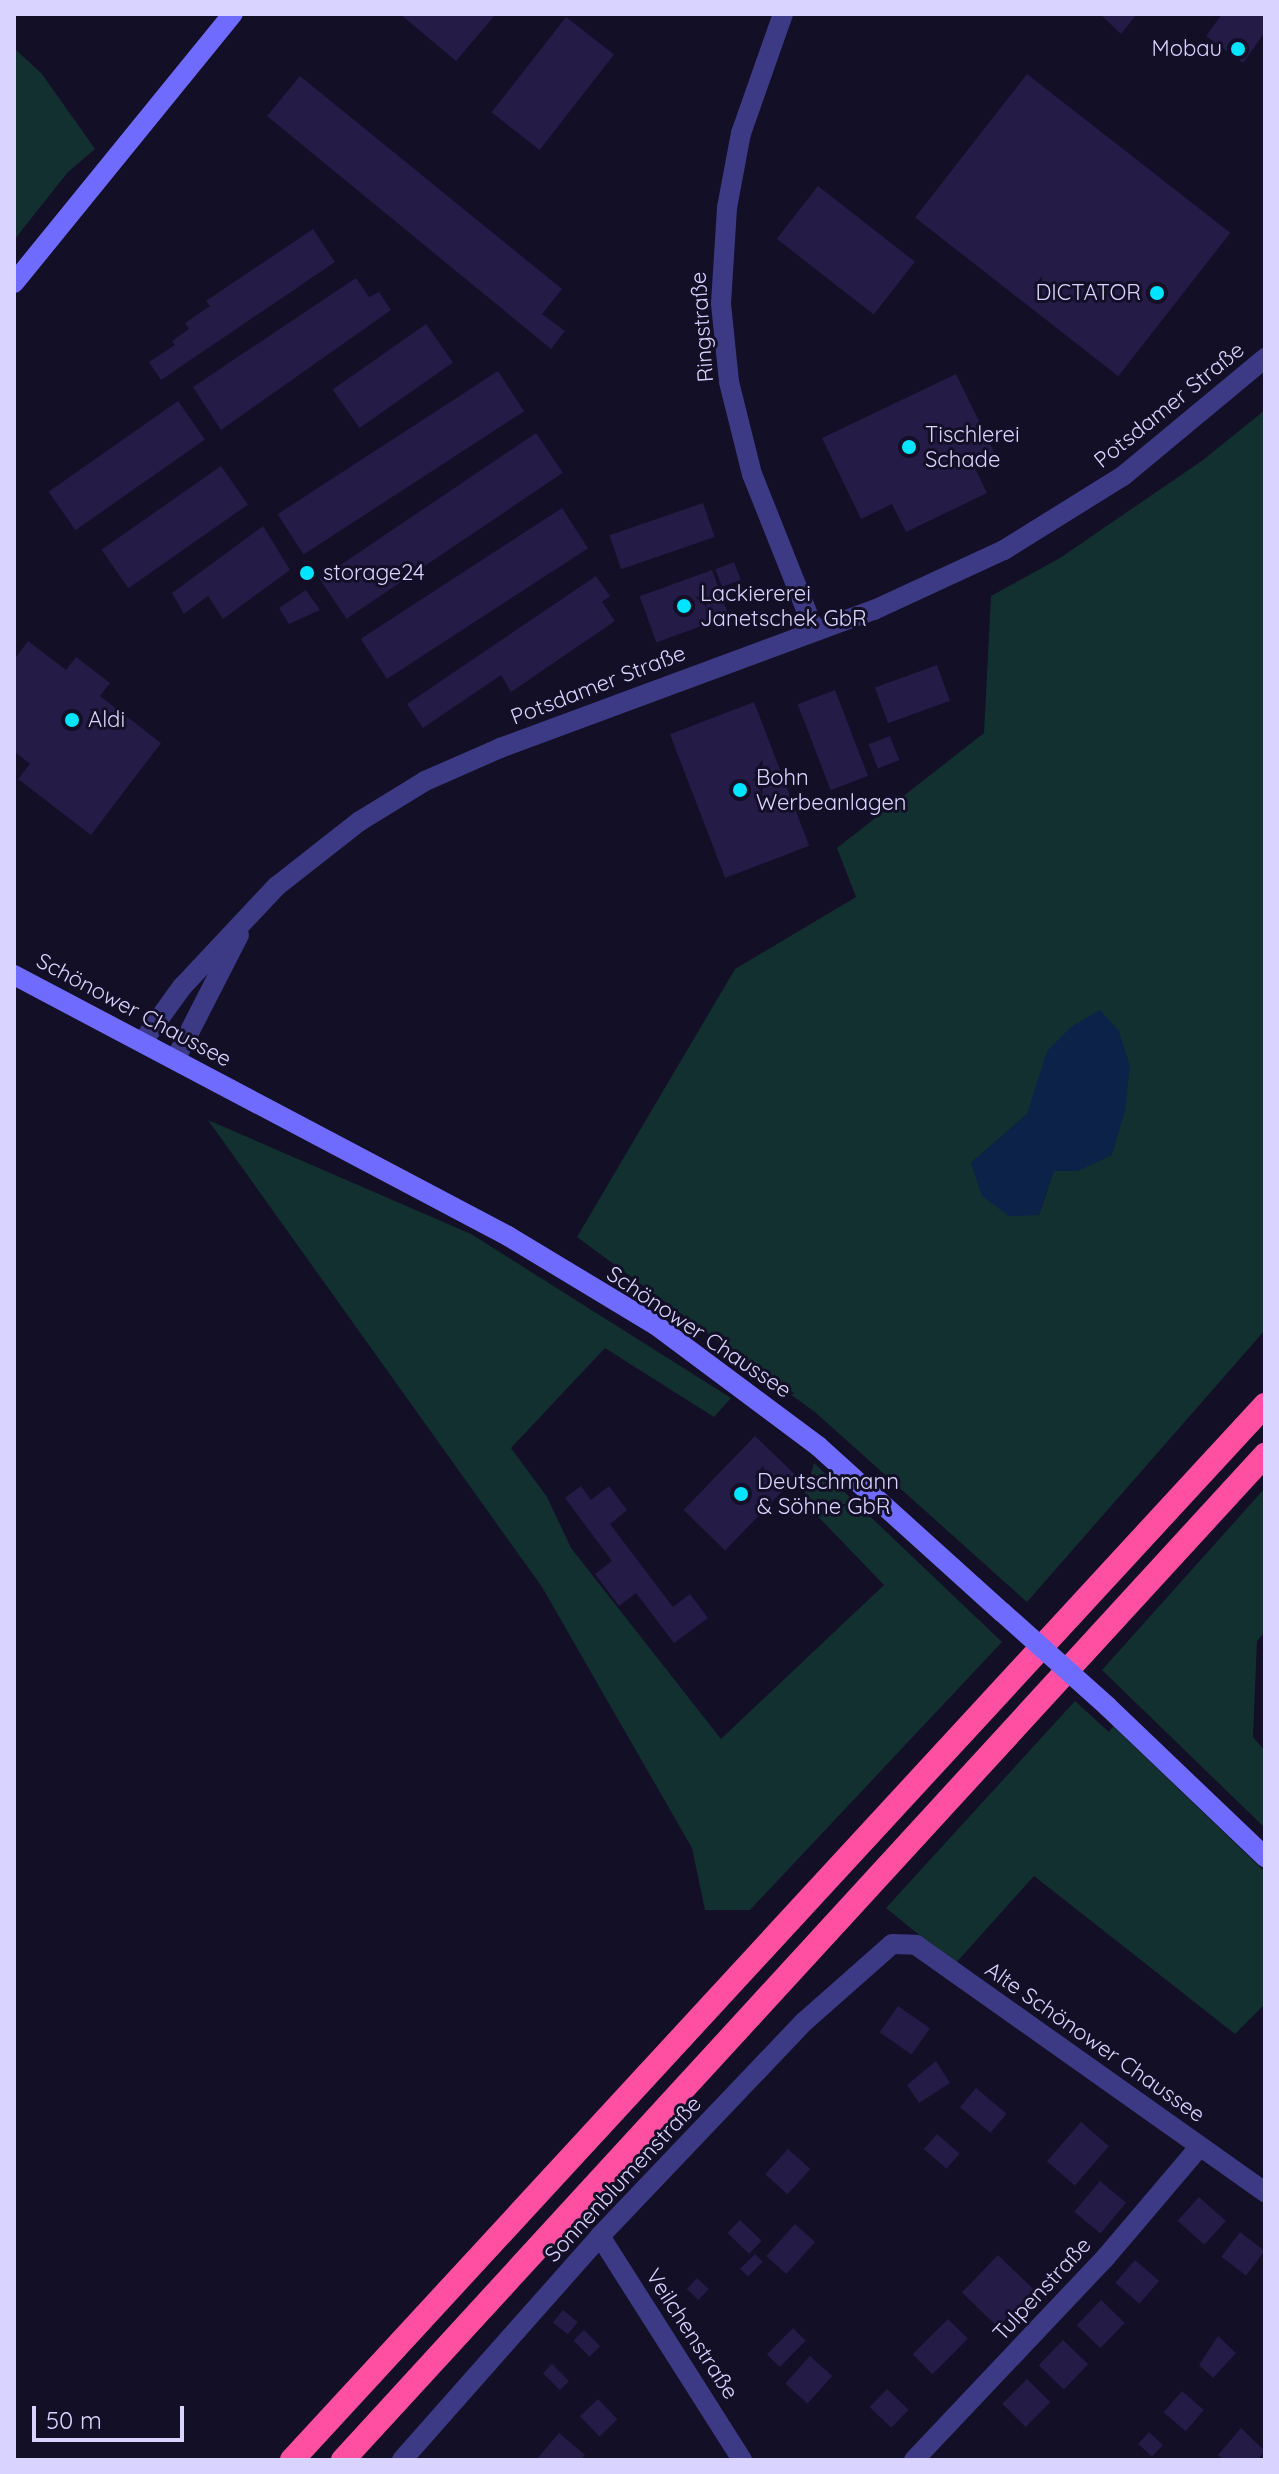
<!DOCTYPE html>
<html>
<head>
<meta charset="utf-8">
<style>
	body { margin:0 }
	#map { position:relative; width:1279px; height:2474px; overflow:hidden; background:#130f26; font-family:Quicksand,sans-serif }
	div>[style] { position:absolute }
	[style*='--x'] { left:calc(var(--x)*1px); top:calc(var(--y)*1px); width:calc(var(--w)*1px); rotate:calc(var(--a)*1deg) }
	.green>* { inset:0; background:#12302f }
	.water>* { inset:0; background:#0c2248 }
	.building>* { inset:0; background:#241b47; transform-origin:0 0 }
	.street>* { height:20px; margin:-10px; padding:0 10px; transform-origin:10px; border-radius:10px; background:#3d3a85 }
	.secondary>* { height:20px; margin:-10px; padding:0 10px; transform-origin:10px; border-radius:10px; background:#6f6bff }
	.highway>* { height:24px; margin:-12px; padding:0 12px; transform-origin:12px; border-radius:12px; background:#ff4fa3 }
	.secondary-bridge>* { height:20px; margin:-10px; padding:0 10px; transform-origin:10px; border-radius:10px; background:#6f6bff }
	.dots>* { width:22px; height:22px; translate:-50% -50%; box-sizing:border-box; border:4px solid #130f26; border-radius:50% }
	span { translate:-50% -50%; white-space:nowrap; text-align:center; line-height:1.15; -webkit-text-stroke:6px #130f26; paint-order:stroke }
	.poi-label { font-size:22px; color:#d9d4ff }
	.right { translate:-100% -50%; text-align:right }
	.left { translate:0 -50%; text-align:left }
	.street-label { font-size:22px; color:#d9d4ff }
	.frame { position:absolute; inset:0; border:16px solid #d9d4ff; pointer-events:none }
	.scale { position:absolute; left:32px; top:2406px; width:152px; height:36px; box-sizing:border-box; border:4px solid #d9d4ff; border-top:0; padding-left:10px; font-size:24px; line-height:28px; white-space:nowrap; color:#d9d4ff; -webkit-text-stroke:6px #130f26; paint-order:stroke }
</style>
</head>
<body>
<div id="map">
	<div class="green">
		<div style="clip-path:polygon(14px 48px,42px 74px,95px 149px,68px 172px,14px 240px)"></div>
		<div style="clip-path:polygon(evenodd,1265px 410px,1265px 1330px,1027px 1602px,816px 1413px,577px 1237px,735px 969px,856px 897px,837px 848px,984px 733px,991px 596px,1060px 558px,1203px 460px,1265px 410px,1027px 1114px,1078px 1171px,1054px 1170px,1039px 1215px,971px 1163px,1027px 1114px)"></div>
		<div style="clip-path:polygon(208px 1120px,471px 1234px,731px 1398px,714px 1417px,605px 1348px,511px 1448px,547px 1497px,571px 1548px,721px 1739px,884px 1585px,803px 1501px,814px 1463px,1002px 1642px,750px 1910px,705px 1910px,692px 1848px,542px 1587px)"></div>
		<div style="clip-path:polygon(1265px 1488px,1265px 1632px,1257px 1641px,1253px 1737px,1265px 1751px,1265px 1828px,1102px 1670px)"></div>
		<div style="clip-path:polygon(1075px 1701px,1109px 1732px,1113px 1726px,1265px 1872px,1265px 2004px,1235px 2034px,1034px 1876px,955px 1964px,886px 1908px)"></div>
	</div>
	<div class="water">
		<div style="clip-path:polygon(1100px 1010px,1119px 1031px,1130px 1066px,1125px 1111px,1112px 1155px,1078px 1171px,1054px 1171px,1039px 1215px,1009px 1216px,982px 1196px,971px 1163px,1027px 1114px,1047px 1051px,1072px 1026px)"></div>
	</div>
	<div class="building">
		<div style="clip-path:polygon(400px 14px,496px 14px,456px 61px)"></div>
		<div style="clip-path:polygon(1100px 14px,1137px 14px,1121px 34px)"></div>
		<div style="clip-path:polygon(1222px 14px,1265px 14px,1265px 32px,1243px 63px,1206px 36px)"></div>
		<div style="left:566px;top:17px;width:61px;height:121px;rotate:38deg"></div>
		<div style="left:1027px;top:74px;width:258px;height:182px;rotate:38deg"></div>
		<div style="clip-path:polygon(300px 76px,562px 289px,542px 314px,565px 331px,551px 349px,267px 116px)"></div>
		<div style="left:818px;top:186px;width:123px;height:67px;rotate:38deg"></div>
		<div style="clip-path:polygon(313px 229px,335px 262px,161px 380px,149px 362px,175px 345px,172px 341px,189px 329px,185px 323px,210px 306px,206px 301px)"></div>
		<div style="clip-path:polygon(356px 278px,369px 297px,379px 292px,391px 310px,221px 430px,193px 387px)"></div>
		<div style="left:426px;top:324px;width:47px;height:114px;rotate:55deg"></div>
		<div style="left:498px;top:371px;width:48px;height:263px;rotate:57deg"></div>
		<div style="clip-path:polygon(956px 374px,996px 456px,974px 466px,987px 493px,906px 532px,892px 504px,861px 519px,822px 438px)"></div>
		<div style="left:178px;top:401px;width:47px;height:158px;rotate:55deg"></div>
		<div style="left:536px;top:433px;width:48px;height:261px;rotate:56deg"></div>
		<div style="left:221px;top:466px;width:47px;height:146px;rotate:55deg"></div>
		<div style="left:703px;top:503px;width:36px;height:99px;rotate:71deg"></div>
		<div style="left:562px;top:508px;width:48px;height:240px;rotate:57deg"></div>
		<div style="clip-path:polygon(263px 526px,290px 570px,223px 619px,208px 596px,184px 614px,172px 593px)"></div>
		<div style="left:734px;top:562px;width:19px;height:20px;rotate:69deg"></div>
		<div style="left:712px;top:570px;width:49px;height:77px;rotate:70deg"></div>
		<div style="clip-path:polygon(596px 576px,610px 596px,602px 602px,615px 621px,511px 692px,501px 675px,423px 728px,407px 704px)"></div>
		<div style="clip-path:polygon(306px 590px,320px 610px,289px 624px,279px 608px)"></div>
		<div style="clip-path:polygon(28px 641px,66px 670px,76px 657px,110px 683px,100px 696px,161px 743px,91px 835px,18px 779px,30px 764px,14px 751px,14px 660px)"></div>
		<div style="left:937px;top:665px;width:38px;height:66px;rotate:70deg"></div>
		<div style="left:835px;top:690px;width:92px;height:40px;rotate:69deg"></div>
		<div style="left:754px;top:702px;width:154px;height:90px;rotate:69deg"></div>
		<div style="left:890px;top:736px;width:26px;height:23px;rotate:69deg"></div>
		<div style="left:755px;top:1436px;width:58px;height:103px;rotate:44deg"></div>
		<div style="clip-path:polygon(581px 1486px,591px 1500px,609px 1486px,627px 1510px,610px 1524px,673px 1607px,690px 1594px,708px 1618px,674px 1643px,636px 1593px,619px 1606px,595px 1574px,612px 1561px,565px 1498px)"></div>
		<div style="left:898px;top:2006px;width:39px;height:32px;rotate:35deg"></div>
		<div style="clip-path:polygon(936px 2061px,950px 2083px,919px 2103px,907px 2085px)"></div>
		<div style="left:976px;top:2088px;width:40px;height:25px;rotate:40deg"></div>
		<div style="left:1081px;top:2122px;width:37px;height:52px;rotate:41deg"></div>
		<div style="left:937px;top:2134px;width:30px;height:20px;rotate:41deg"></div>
		<div style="left:788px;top:2149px;width:30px;height:34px;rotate:42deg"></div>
		<div style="left:1100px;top:2181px;width:34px;height:40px;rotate:40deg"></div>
		<div style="left:1199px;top:2197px;width:36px;height:32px;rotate:42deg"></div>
		<div style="left:740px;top:2220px;width:30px;height:18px;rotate:44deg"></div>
		<div style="left:795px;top:2224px;width:27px;height:43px;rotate:42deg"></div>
		<div style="left:1240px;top:2232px;width:31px;height:31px;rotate:37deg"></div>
		<div style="left:755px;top:2254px;width:11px;height:21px;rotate:45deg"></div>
		<div style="left:998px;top:2255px;width:50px;height:52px;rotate:44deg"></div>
		<div style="left:1135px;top:2260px;width:32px;height:30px;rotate:41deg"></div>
		<div style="left:697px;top:2278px;width:16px;height:15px;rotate:43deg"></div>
		<div style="left:1101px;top:2300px;width:33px;height:35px;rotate:44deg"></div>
		<div style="left:563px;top:2310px;width:19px;height:16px;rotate:39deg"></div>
		<div style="left:948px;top:2319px;width:28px;height:50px;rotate:45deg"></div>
		<div style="left:793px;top:2328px;width:18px;height:37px;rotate:45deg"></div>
		<div style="left:584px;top:2330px;width:23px;height:15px;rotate:45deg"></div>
		<div style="clip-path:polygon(1218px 2336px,1236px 2353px,1213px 2378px,1199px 2365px)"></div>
		<div style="left:1063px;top:2340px;width:35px;height:35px;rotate:44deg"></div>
		<div style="left:810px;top:2356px;width:30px;height:37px;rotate:42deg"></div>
		<div style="left:552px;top:2364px;width:24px;height:13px;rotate:45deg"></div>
		<div style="left:1027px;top:2379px;width:33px;height:35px;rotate:45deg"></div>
		<div style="left:887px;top:2389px;width:30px;height:25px;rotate:44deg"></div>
		<div style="left:1182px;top:2391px;width:29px;height:28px;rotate:41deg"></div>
		<div style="left:598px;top:2399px;width:28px;height:25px;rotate:46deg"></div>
		<div style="clip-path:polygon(1241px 2428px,1265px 2451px,1257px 2460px,1224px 2460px,1218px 2455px)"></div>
		<div style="left:1149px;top:2432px;width:19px;height:16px;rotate:43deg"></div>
		<div style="clip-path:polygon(559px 2433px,585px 2455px,580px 2460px,536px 2460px)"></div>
	</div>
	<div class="street">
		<div style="--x:783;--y:14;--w:126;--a:109.4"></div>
		<div style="--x:741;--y:133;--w:76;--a:100.6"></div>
		<div style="--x:727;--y:208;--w:96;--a:93.6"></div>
		<div style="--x:721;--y:304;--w:78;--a:84.1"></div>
		<div style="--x:729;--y:382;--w:95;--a:76"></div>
		<div style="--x:752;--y:474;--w:168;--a:68.3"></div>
		<div style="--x:143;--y:1041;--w:67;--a:-54.2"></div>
		<div style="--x:182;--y:987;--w:139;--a:-46.8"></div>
		<div style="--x:277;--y:886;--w:105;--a:-38.1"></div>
		<div style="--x:360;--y:821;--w:76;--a:-31.6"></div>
		<div style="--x:425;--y:781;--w:82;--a:-23.7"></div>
		<div style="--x:500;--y:748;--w:399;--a:-20.3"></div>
		<div style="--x:874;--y:610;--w:143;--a:-24.8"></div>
		<div style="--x:1004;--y:550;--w:140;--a:-31.9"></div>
		<div style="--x:1123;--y:476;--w:185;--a:-39.7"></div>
		<div style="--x:176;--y:1058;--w:138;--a:-62.9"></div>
		<div style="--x:600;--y:2236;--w:265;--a:57.6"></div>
		<div style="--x:402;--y:2460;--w:299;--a:-48.5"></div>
		<div style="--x:600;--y:2236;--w:297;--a:-46.4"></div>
		<div style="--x:805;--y:2021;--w:116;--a:-41.5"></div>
		<div style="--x:892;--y:1944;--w:24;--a:2"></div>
		<div style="--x:916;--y:1945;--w:428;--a:35.3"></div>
		<div style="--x:914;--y:2460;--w:279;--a:-46.6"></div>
		<div style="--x:1106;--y:2257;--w:145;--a:-49.7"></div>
	</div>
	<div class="secondary">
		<div style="--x:14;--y:283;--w:347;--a:-50.9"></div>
		<div style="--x:14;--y:975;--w:559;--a:27.85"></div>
		<div style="--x:508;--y:1236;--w:174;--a:31.1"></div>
		<div style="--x:657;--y:1326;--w:201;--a:36.7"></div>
		<div style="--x:818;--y:1446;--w:248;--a:42.1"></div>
		<div style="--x:1107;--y:1706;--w:219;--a:43.7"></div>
	</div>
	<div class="highway">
		<div style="--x:292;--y:2460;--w:1435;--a:-47.32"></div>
		<div style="--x:343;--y:2460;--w:1364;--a:-47.47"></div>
	</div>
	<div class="secondary-bridge">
		<div style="--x:1002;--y:1612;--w:141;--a:41.8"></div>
	</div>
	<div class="dots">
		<div style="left:1238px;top:49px;background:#00e5ff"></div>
		<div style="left:1157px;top:293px;background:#00e5ff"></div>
		<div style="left:909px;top:447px;background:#00e5ff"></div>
		<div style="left:307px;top:573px;background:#00e5ff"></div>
		<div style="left:684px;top:606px;background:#00e5ff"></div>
		<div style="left:72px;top:720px;background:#00e5ff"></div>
		<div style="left:740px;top:790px;background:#00e5ff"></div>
		<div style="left:741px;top:1494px;background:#00e5ff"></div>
	</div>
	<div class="poi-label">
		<span class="right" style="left:1222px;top:49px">Mobau</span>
		<span class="right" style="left:1141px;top:293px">DICTATOR</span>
		<span class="left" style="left:925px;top:447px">Tischlerei<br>Schade</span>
		<span class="left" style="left:323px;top:573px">storage24</span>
		<span class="left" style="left:700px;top:606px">Lackiererei<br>Janetschek GbR</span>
		<span class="left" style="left:88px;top:720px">Aldi</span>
		<span class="left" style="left:756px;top:790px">Bohn<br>Werbeanlagen</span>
		<span class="left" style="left:757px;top:1494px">Deutschmann<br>&amp; Söhne GbR</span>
	</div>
	<div class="street-label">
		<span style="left:702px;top:327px;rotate:-94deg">Ringstraße</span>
		<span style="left:1169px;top:405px;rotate:-39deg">Potsdamer Straße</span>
		<span style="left:598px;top:685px;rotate:-21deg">Potsdamer Straße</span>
		<span style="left:134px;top:1010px;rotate:28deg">Schönower Chaussee</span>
		<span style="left:699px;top:1332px;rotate:34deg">Schönower Chaussee</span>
		<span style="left:1095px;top:2042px;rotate:35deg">Alte Schönower Chaussee</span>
		<span style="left:623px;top:2179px;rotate:-47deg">Sonnenblumenstraße</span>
		<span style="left:1042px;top:2289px;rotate:-47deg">Tulpenstraße</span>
		<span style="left:692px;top:2334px;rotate:57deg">Veilchenstraße</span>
	</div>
	<div class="frame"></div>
	<div class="scale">50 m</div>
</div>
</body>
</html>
